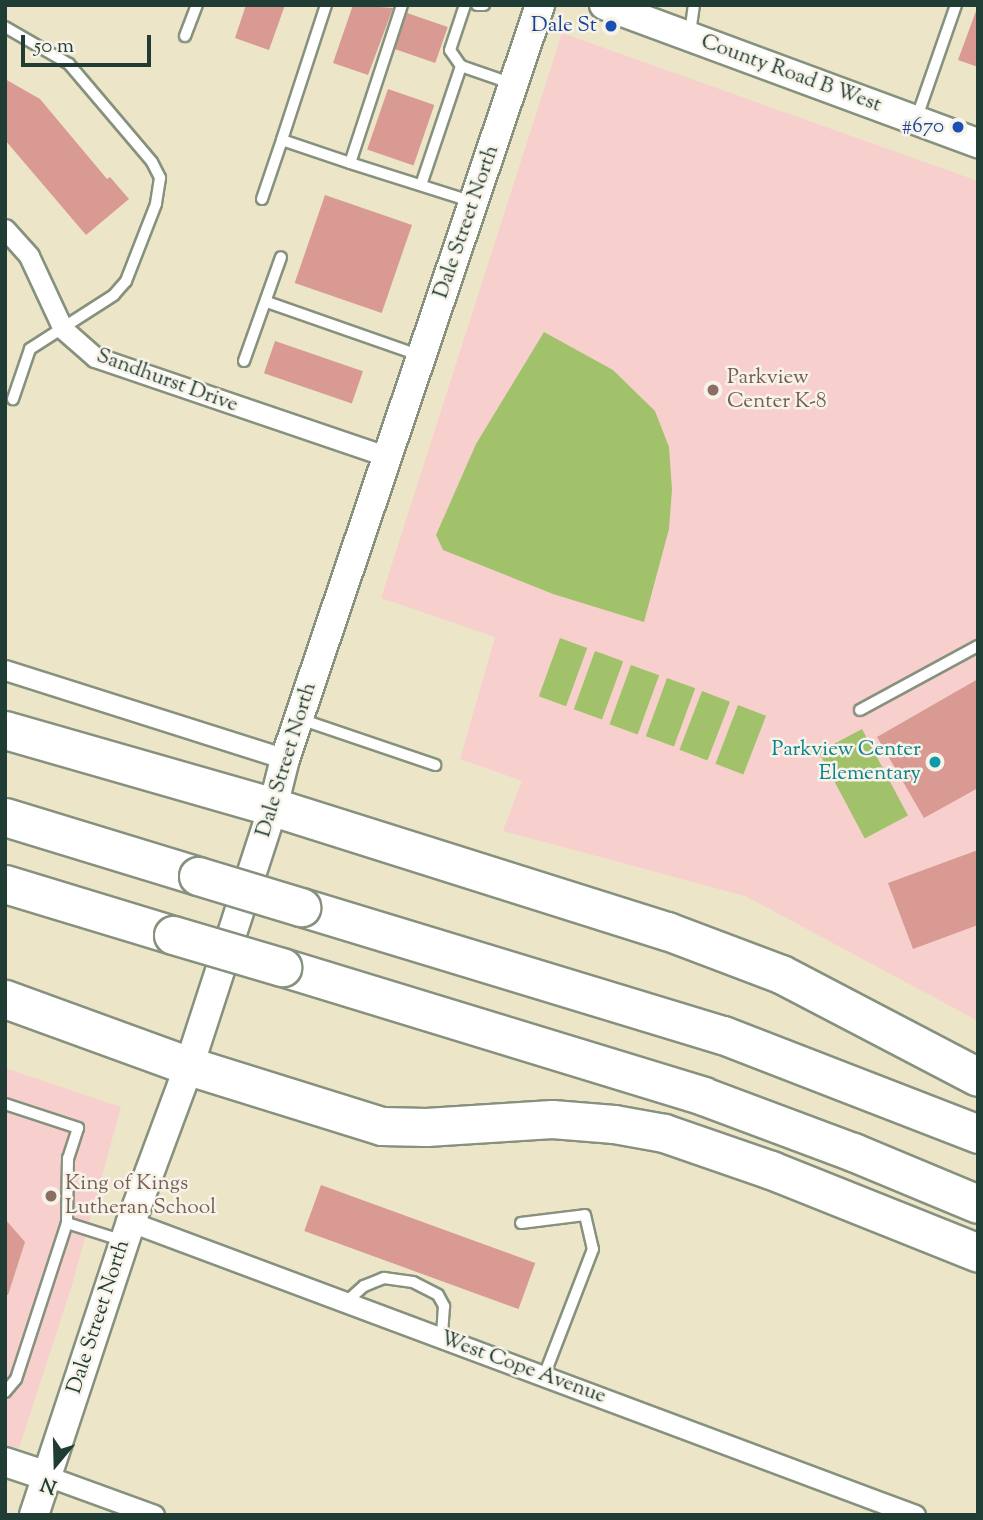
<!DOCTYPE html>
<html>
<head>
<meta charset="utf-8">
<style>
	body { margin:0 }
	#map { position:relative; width:983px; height:1520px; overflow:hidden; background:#ece5c8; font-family:"Sorts Mill Goudy",serif }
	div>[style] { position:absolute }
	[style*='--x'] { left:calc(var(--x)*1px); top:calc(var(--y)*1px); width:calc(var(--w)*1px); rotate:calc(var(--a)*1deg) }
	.built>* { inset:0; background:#f7d0ce }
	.green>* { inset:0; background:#a1c26a; transform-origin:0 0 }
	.building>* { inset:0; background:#d89a92; transform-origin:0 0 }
	.roads { filter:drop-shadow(2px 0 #86917e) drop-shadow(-2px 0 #86917e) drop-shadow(0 2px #86917e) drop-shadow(0 -2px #86917e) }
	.lane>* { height:10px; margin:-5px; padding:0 5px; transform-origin:5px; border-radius:5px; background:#fff }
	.street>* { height:19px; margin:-9.5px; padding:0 9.5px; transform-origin:9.5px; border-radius:9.5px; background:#fff }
	.secondary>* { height:28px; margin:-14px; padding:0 14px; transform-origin:14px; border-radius:14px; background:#fff }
	.highway>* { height:37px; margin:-18.5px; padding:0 18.5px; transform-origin:18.5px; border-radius:18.5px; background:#fff }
	.bridges { filter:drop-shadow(2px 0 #86917e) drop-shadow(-2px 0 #86917e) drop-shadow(0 2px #86917e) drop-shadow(0 -2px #86917e) }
	.highway-bridge>* { height:37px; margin:-18.5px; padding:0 18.5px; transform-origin:18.5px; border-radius:18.5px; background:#fff }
	.dots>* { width:19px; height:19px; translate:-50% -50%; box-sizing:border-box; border:4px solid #f7f3e8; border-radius:50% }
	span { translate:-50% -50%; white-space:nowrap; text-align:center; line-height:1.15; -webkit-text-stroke:5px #f7f3e8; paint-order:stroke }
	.transit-label { font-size:21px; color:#164399 }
	.right { translate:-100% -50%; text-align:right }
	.street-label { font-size:21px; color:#1f3d34 }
	.education-label { font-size:21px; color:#785e54 }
	.left { translate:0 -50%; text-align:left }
	.culture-label { font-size:21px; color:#0d838f }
	.frame { position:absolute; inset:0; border:7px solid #1f3d34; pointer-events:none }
	.north { position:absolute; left:21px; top:1429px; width:70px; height:70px; -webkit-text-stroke:5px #f7f3e8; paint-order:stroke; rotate:199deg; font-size:19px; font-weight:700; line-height:28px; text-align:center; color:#1f3d34 }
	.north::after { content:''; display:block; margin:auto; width:24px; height:32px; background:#1f3d34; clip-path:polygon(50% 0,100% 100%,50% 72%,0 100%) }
	.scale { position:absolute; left:21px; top:35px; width:130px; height:32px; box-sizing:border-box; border:4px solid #1f3d34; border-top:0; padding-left:9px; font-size:21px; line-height:24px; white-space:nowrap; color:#1f3d34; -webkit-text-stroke:5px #f7f3e8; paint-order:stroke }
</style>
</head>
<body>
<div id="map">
	<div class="built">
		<div style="clip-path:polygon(562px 33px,978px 181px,978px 1021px,745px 896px,503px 831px,522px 781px,460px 759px,495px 637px,381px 598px)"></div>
		<div style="clip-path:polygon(5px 1068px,121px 1107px,72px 1285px,19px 1448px,5px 1445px)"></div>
	</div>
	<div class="green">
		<div style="clip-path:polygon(544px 332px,613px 370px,655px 411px,669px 447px,672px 490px,669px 529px,644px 622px,553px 594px,443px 550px,436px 535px,476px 444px)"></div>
		<div style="left:560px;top:638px;width:29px;height:62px;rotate:20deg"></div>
		<div style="left:595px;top:651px;width:30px;height:62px;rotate:20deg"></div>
		<div style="left:631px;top:665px;width:30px;height:63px;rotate:20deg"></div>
		<div style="left:667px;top:678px;width:30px;height:62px;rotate:20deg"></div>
		<div style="left:702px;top:691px;width:30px;height:63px;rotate:21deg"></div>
		<div style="left:738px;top:705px;width:30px;height:63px;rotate:21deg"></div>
		<div style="left:862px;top:729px;width:98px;height:49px;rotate:62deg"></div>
	</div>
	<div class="building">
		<div style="clip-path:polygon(246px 5px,285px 5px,269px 50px,235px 38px)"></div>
		<div style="clip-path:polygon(353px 5px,393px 8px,368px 75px,333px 63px)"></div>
		<div style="clip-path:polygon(976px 11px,978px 12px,978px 67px,958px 60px)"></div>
		<div style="left:407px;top:13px;width:43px;height:38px;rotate:19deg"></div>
		<div style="clip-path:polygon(5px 79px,40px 99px,107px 179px,110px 177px,129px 199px,86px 235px,5px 140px)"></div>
		<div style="left:388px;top:89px;width:49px;height:64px;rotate:19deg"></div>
		<div style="left:325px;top:195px;width:92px;height:93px;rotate:19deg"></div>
		<div style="left:275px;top:341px;width:93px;height:34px;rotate:19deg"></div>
		<div style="clip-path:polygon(978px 679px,978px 788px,924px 818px,877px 737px)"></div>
		<div style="clip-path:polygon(978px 850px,978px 925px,913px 949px,888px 883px)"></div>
		<div style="left:321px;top:1185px;width:228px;height:49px;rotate:20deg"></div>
		<div style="clip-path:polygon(5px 1219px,25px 1242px,8px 1295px,5px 1295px)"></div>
	</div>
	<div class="roads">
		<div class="lane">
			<div style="--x:326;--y:5;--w:142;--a:108.1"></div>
			<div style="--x:282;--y:140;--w:72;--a:18.7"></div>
			<div style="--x:402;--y:5;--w:166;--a:108.2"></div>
			<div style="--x:350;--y:163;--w:126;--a:17.6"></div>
			<div style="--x:477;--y:5;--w:7;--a:0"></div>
			<div style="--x:5;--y:27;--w:74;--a:30"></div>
			<div style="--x:69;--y:64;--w:128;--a:49.7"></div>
			<div style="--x:152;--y:162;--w:18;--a:63"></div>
			<div style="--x:160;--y:178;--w:26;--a:99"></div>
			<div style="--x:156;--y:204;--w:83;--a:111.3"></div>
			<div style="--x:126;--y:281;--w:18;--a:131"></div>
			<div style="--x:114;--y:295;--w:100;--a:147.3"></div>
			<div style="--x:30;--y:349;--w:53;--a:108.8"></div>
			<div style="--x:690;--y:33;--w:28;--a:-82"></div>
			<div style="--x:185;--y:36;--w:33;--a:-69"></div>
			<div style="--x:461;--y:66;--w:19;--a:-125"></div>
			<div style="--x:450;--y:50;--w:47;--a:-71.6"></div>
			<div style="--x:917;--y:117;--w:119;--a:-70.8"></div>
			<div style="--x:421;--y:185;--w:126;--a:-71.4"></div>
			<div style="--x:461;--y:66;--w:55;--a:19.1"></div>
			<div style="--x:262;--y:199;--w:62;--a:-71.3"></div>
			<div style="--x:267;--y:302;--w:160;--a:19.3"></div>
			<div style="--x:244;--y:361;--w:110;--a:-70.4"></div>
			<div style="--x:860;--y:710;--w:134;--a:-28.5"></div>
			<div style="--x:300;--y:719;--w:143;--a:18.8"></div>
			<div style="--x:5;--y:1104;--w:77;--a:18.2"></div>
			<div style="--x:78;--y:1128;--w:32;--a:108"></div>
			<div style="--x:68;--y:1158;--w:65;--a:90.9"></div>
			<div style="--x:67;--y:1223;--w:164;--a:108.1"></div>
			<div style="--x:16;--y:1379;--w:17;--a:130"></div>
			<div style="--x:67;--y:1223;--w:57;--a:17.5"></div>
			<div style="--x:521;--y:1223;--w:64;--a:-7.1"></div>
			<div style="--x:585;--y:1215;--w:35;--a:77"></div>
			<div style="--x:593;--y:1249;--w:136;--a:111.1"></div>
			<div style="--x:346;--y:1302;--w:24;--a:-42"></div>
			<div style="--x:364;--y:1286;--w:22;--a:-22"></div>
			<div style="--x:384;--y:1278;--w:29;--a:8"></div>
			<div style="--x:413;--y:1282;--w:28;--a:27"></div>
			<div style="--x:438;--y:1295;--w:13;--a:61"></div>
			<div style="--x:444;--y:1306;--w:32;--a:94"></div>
		</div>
		<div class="street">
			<div style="--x:5;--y:229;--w:36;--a:48"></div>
			<div style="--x:29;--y:256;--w:81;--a:65"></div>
			<div style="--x:63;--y:329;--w:43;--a:41.2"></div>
			<div style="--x:95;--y:357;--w:310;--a:18.8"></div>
			<div style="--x:5;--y:670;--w:294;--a:17.6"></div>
			<div style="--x:131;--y:1222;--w:837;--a:20.49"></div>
			<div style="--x:47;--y:1476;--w:114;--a:20"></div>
		</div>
		<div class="secondary">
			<div style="--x:604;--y:5;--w:399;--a:20.3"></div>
			<div style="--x:5;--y:1462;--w:44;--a:18.4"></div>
			<div style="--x:34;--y:1515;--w:309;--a:-71.7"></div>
			<div style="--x:131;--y:1222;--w:166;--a:-69.6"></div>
			<div style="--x:189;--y:1066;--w:272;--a:-72"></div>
			<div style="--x:273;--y:807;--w:49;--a:-76"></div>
			<div style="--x:285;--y:759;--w:796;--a:-71.31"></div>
		</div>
		<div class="highway">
			<div style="--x:5;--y:730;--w:279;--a:16"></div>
			<div style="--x:273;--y:807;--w:413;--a:17.5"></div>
			<div style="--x:667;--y:931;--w:122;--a:20.7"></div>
			<div style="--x:781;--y:974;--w:222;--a:27.6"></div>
			<div style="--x:5;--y:817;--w:202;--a:17"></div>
			<div style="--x:5;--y:884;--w:176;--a:16.9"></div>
			<div style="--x:301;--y:907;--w:441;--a:16.9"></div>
			<div style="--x:723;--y:1035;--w:274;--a:21.2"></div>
			<div style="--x:282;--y:967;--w:440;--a:17"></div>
			<div style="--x:703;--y:1096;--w:160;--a:20.5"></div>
			<div style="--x:853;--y:1152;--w:135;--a:22.6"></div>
			<div style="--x:5;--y:999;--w:196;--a:20"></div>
			<div style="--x:189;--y:1066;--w:202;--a:17.3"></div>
			<div style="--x:382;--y:1126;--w:44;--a:1.3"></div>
			<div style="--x:426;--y:1127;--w:126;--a:-3.6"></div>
			<div style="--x:552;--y:1119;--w:62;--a:4.6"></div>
			<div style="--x:614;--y:1124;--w:51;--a:10.2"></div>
			<div style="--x:664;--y:1133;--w:113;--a:19.1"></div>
			<div style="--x:771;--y:1170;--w:223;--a:21.8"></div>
		</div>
	</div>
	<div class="bridges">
		<div class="highway-bridge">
			<div style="--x:198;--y:876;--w:108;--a:16.8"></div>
			<div style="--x:173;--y:935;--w:114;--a:16.4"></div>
		</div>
	</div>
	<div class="dots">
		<div style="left:611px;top:26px;background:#1a4fb4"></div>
		<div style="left:958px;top:127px;background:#1a4fb4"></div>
		<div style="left:713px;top:390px;background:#8d6e63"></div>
		<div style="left:935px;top:762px;background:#0f9aa8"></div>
		<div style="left:51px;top:1196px;background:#8d6e63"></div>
	</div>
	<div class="transit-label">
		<span class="right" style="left:597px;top:26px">Dale St</span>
		<span class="right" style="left:944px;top:127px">#670</span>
	</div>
	<div class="street-label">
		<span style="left:791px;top:74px;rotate:20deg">County Road B West</span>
		<span style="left:467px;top:222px;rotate:-71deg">Dale Street North</span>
		<span style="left:167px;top:381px;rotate:20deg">Sandhurst Drive</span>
		<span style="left:287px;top:760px;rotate:-73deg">Dale Street North</span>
		<span style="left:99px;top:1317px;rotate:-72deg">Dale Street North</span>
		<span style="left:523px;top:1368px;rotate:20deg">West Cope Avenue</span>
	</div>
	<div class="education-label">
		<span class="left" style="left:727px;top:390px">Parkview<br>Center K-8</span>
		<span class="left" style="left:65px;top:1196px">King of Kings<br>Lutheran School</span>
	</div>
	<div class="culture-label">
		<span class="right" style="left:921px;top:762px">Parkview Center<br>Elementary</span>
	</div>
	<div class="frame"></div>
	<div class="north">N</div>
	<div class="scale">50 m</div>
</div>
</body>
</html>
